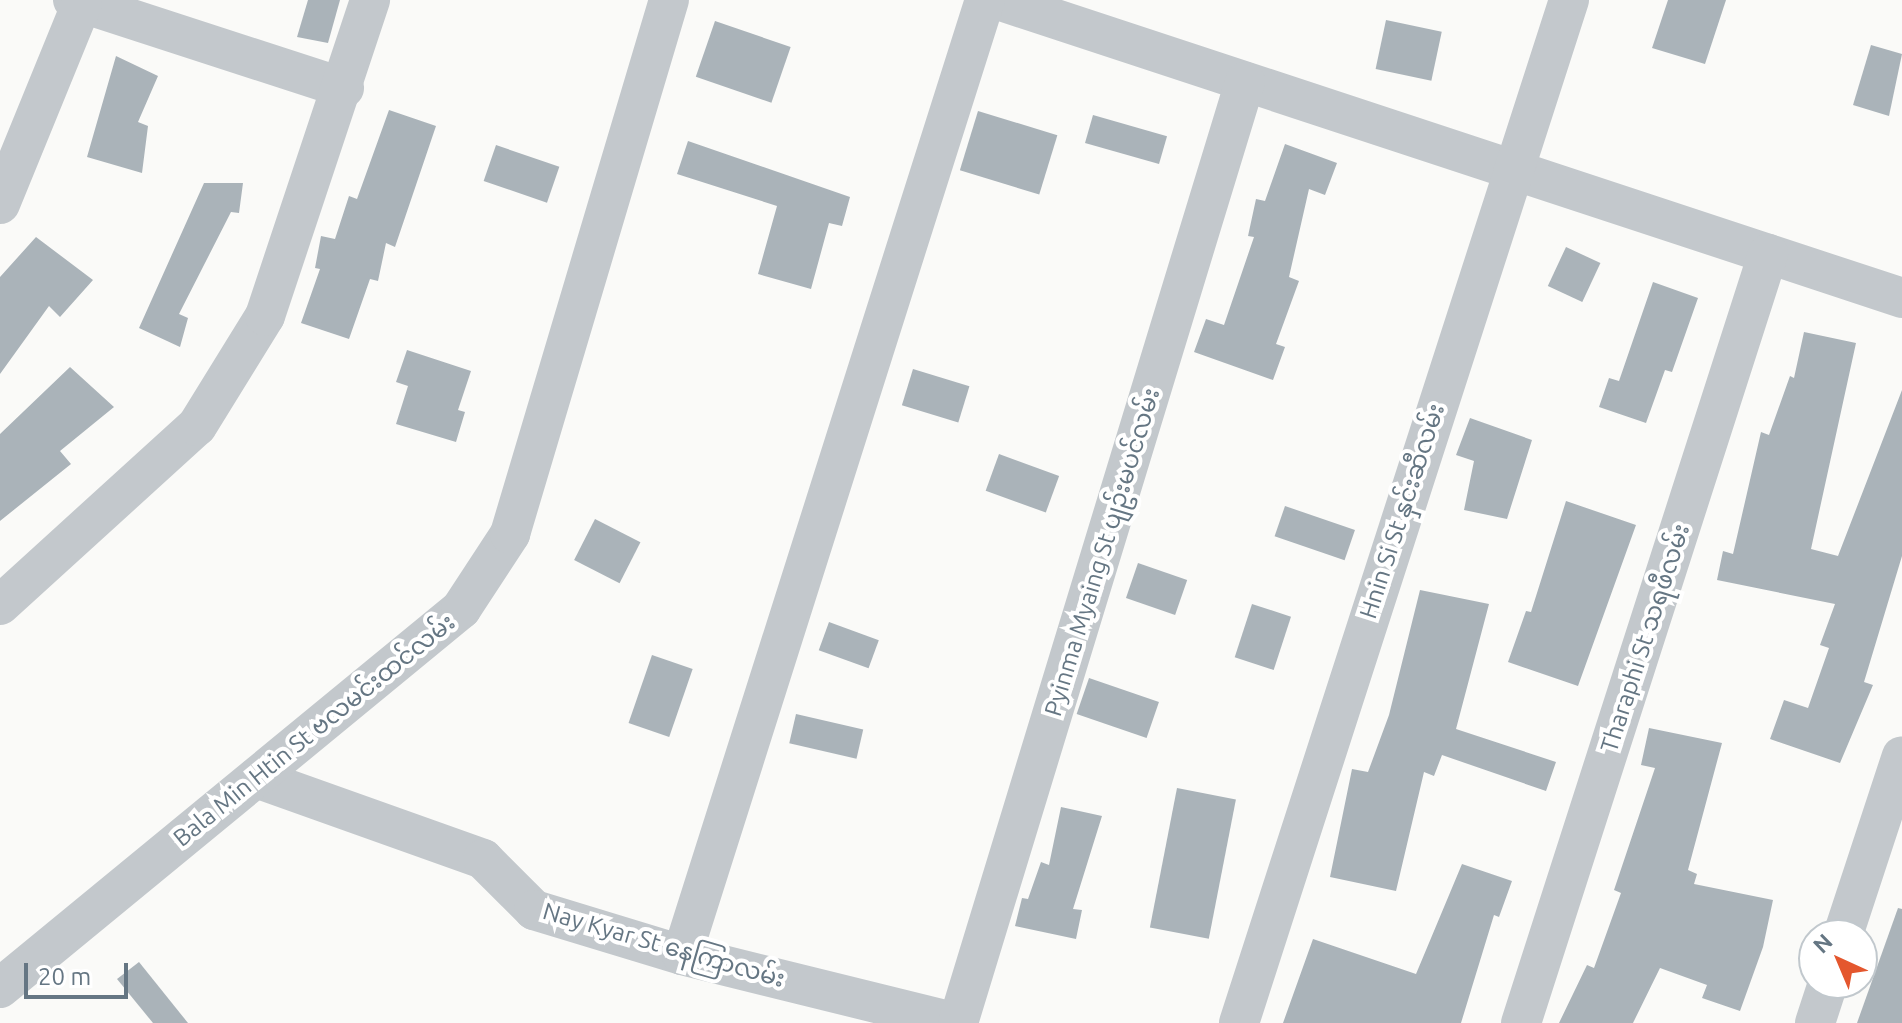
<!DOCTYPE html>
<html>
<head>
<meta charset="utf-8">
<style>
	body { margin:0 }
	#map { position:relative; width:1902px; height:1023px; overflow:hidden; background:#fafaf8; font-family:Ubuntu,"Noto Sans Myanmar",sans-serif }
	div>[style] { position:absolute }
	[style*='--x'] { left:calc(var(--x)*1px); top:calc(var(--y)*1px); width:calc(var(--w)*1px); rotate:calc(var(--a)*1deg) }
	.building>* { inset:0; background:#aab3b9; transform-origin:0 0 }
	.minor>* { height:40px; margin:-20px; padding:0 20px; transform-origin:20px; border-radius:20px; background:#c3c8cc }
	span { translate:-50% -50%; white-space:nowrap; text-align:center; line-height:1.15; -webkit-text-stroke:8px #fff; paint-order:stroke }
	.street-label { font-size:24px; color:#657683 }
	.north { position:absolute; left:1798px; top:919px; width:80px; height:80px; box-sizing:border-box; background:#fff; border:2px solid #c1c8cd; border-radius:50%; rotate:316deg; font-size:22px; font-weight:700; line-height:32px; text-align:center; color:#657683 }
	.north::after { content:''; display:block; margin:auto; width:28px; height:36px; background:#e4572e; clip-path:polygon(50% 0,100% 100%,50% 72%,0 100%) }
	.scale { position:absolute; left:24px; top:963px; width:104px; height:36px; box-sizing:border-box; border:4px solid #657683; border-top:0; padding-left:10px; font-size:24px; line-height:28px; white-space:nowrap; color:#657683; -webkit-text-stroke:6px #fff; paint-order:stroke }
</style>
</head>
<body>
<div id="map">
	<div class="building">
		<div style="clip-path:polygon(308px 0,340px 0,328px 43px,297px 37px)"></div>
		<div style="clip-path:polygon(1668px 0,1726px 0,1705px 64px,1652px 48px)"></div>
		<div style="left:1386px;top:20px;width:57px;height:50px;rotate:12deg"></div>
		<div style="left:715px;top:21px;width:80px;height:59px;rotate:19deg"></div>
		<div style="clip-path:polygon(1871px 45px,1902px 54px,1889px 116px,1853px 105px)"></div>
		<div style="clip-path:polygon(116px 56px,158px 76px,138px 122px,148px 126px,142px 173px,87px 157px)"></div>
		<div style="clip-path:polygon(389px 110px,436px 126px,395px 247px,386px 243px,378px 281px,370px 279px,349px 339px,301px 323px,320px 269px,315px 268px,321px 236px,335px 239px,349px 196px,357px 199px)"></div>
		<div style="left:978px;top:111px;width:83px;height:62px;rotate:17deg"></div>
		<div style="left:1093px;top:115px;width:77px;height:29px;rotate:16deg"></div>
		<div style="clip-path:polygon(688px 141px,850px 197px,842px 226px,829px 223px,811px 289px,758px 274px,777px 206px,677px 174px)"></div>
		<div style="clip-path:polygon(1285px 144px,1337px 163px,1325px 195px,1309px 189px,1289px 277px,1299px 281px,1276px 344px,1285px 347px,1273px 380px,1194px 352px,1206px 319px,1224px 325px,1254px 237px,1248px 236px,1256px 199px,1265px 201px)"></div>
		<div style="left:496px;top:145px;width:67px;height:38px;rotate:19deg"></div>
		<div style="clip-path:polygon(204px 183px,243px 183px,239px 213px,231px 212px,179px 314px,188px 318px,180px 347px,139px 328px)"></div>
		<div style="clip-path:polygon(36px 237px,93px 280px,60px 317px,49px 306px,0 374px,0 277px)"></div>
		<div style="left:1566px;top:247px;width:38px;height:43px;rotate:25deg"></div>
		<div style="clip-path:polygon(1653px 282px,1698px 298px,1672px 372px,1665px 370px,1646px 423px,1599px 407px,1609px 378px,1619px 381px)"></div>
		<div style="clip-path:polygon(1804px 332px,1856px 343px,1811px 549px,1838px 556px,1902px 390px,1902px 556px,1864px 682px,1873px 685px,1840px 763px,1770px 739px,1784px 700px,1808px 708px,1829px 648px,1820px 645px,1835px 604px,1717px 580px,1723px 551px,1733px 554px,1761px 432px,1769px 435px,1790px 376px,1794px 378px)"></div>
		<div style="clip-path:polygon(407px 350px,471px 371px,458px 410px,465px 412px,456px 442px,396px 424px,408px 386px,396px 382px)"></div>
		<div style="clip-path:polygon(70px 367px,114px 407px,60px 451px,71px 464px,0 521px,0 434px)"></div>
		<div style="left:913px;top:369px;width:59px;height:38px;rotate:17deg"></div>
		<div style="clip-path:polygon(1470px 418px,1532px 440px,1507px 519px,1464px 510px,1474px 461px,1456px 455px)"></div>
		<div style="left:999px;top:454px;width:64px;height:39px;rotate:20deg"></div>
		<div style="clip-path:polygon(1566px 501px,1636px 525px,1578px 686px,1508px 662px,1526px 611px,1531px 612px)"></div>
		<div style="left:1285px;top:506px;width:74px;height:32px;rotate:19deg"></div>
		<div style="left:595px;top:519px;width:51px;height:46px;rotate:27deg"></div>
		<div style="left:1138px;top:563px;width:52px;height:37px;rotate:19deg"></div>
		<div style="clip-path:polygon(1420px 590px,1489px 604px,1456px 729px,1556px 762px,1546px 791px,1442px 755px,1434px 776px,1424px 772px,1396px 891px,1330px 877px,1352px 769px,1368px 772px,1389px 715px)"></div>
		<div style="left:1252px;top:604px;width:41px;height:56px;rotate:18deg"></div>
		<div style="left:829px;top:622px;width:53px;height:30px;rotate:20deg"></div>
		<div style="left:652px;top:655px;width:43px;height:72px;rotate:19deg"></div>
		<div style="left:1089px;top:678px;width:74px;height:38px;rotate:19deg"></div>
		<div style="left:796px;top:714px;width:69px;height:30px;rotate:13deg"></div>
		<div style="clip-path:polygon(1649px 728px,1722px 743px,1688px 870px,1697px 874px,1694px 884px,1773px 900px,1763px 947px,1740px 1011px,1702px 998px,1707px 985px,1660px 968px,1633px 1023px,1559px 1023px,1587px 965px,1594px 968px,1621px 893px,1614px 890px,1655px 768px,1641px 765px)"></div>
		<div style="left:1177px;top:788px;width:60px;height:142px;rotate:11deg"></div>
		<div style="clip-path:polygon(1061px 807px,1102px 816px,1073px 909px,1082px 910px,1076px 939px,1015px 926px,1022px 898px,1028px 899px,1041px 862px,1049px 865px)"></div>
		<div style="clip-path:polygon(1462px 864px,1512px 881px,1499px 917px,1494px 915px,1461px 1023px,1283px 1023px,1313px 939px,1416px 974px)"></div>
		<div style="clip-path:polygon(1898px 908px,1902px 909px,1902px 1023px,1857px 1023px)"></div>
		<div style="clip-path:polygon(139px 962px,188px 1023px,153px 1023px,117px 979px)"></div>
	</div>
	<div class="minor">
		<div style="--x:73;--y:0;--w:285;--a:18"></div>
		<div style="--x:998;--y:0;--w:952;--a:18.24"></div>
		<div style="--x:0;--y:204;--w:217;--a:-67.8"></div>
		<div style="--x:0;--y:605;--w:266;--a:-42.3"></div>
		<div style="--x:197;--y:426;--w:129;--a:-58.3"></div>
		<div style="--x:265;--y:316;--w:333;--a:-71.6"></div>
		<div style="--x:256;--y:778;--w:241;--a:19.6"></div>
		<div style="--x:483;--y:859;--w:72;--a:45"></div>
		<div style="--x:534;--y:910;--w:155;--a:16.9"></div>
		<div style="--x:682;--y:955;--w:282;--a:13.9"></div>
		<div style="--x:1843;--y:935;--w:188;--a:-71.8"></div>
		<div style="--x:682;--y:955;--w:1002;--a:-72.4"></div>
		<div style="--x:0;--y:988;--w:597;--a:-39.42"></div>
		<div style="--x:461;--y:609;--w:90;--a:-56.8"></div>
		<div style="--x:510;--y:534;--w:557;--a:-73.42"></div>
		<div style="--x:958;--y:1023;--w:984;--a:-73.04"></div>
		<div style="--x:1239;--y:1023;--w:1075;--a:-72.12"></div>
		<div style="--x:1521;--y:1023;--w:808;--a:-72.19"></div>
		<div style="--x:1815;--y:1023;--w:42;--a:-72"></div>
	</div>
	<div class="street-label">
		<span style="left:1402px;top:511px;rotate:-72deg">Hnin Si St နှင်းဆီလမ်း</span>
		<span style="left:1102px;top:552px;rotate:-73deg">Pyinma Myaing St ပျဥ်းမပင်လမ်း</span>
		<span style="left:1645px;top:638px;rotate:-72deg">Tharaphi St သရဖီလမ်း</span>
		<span style="left:314px;top:730px;rotate:-39deg">Bala Min Htin St ဗလမင်းထင်လမ်း</span>
		<span style="left:664px;top:945px;rotate:16deg">Nay Kyar St နေကြာလမ်း</span>
	</div>
	<div class="north">N</div>
	<div class="scale">20 m</div>
</div>
</body>
</html>
